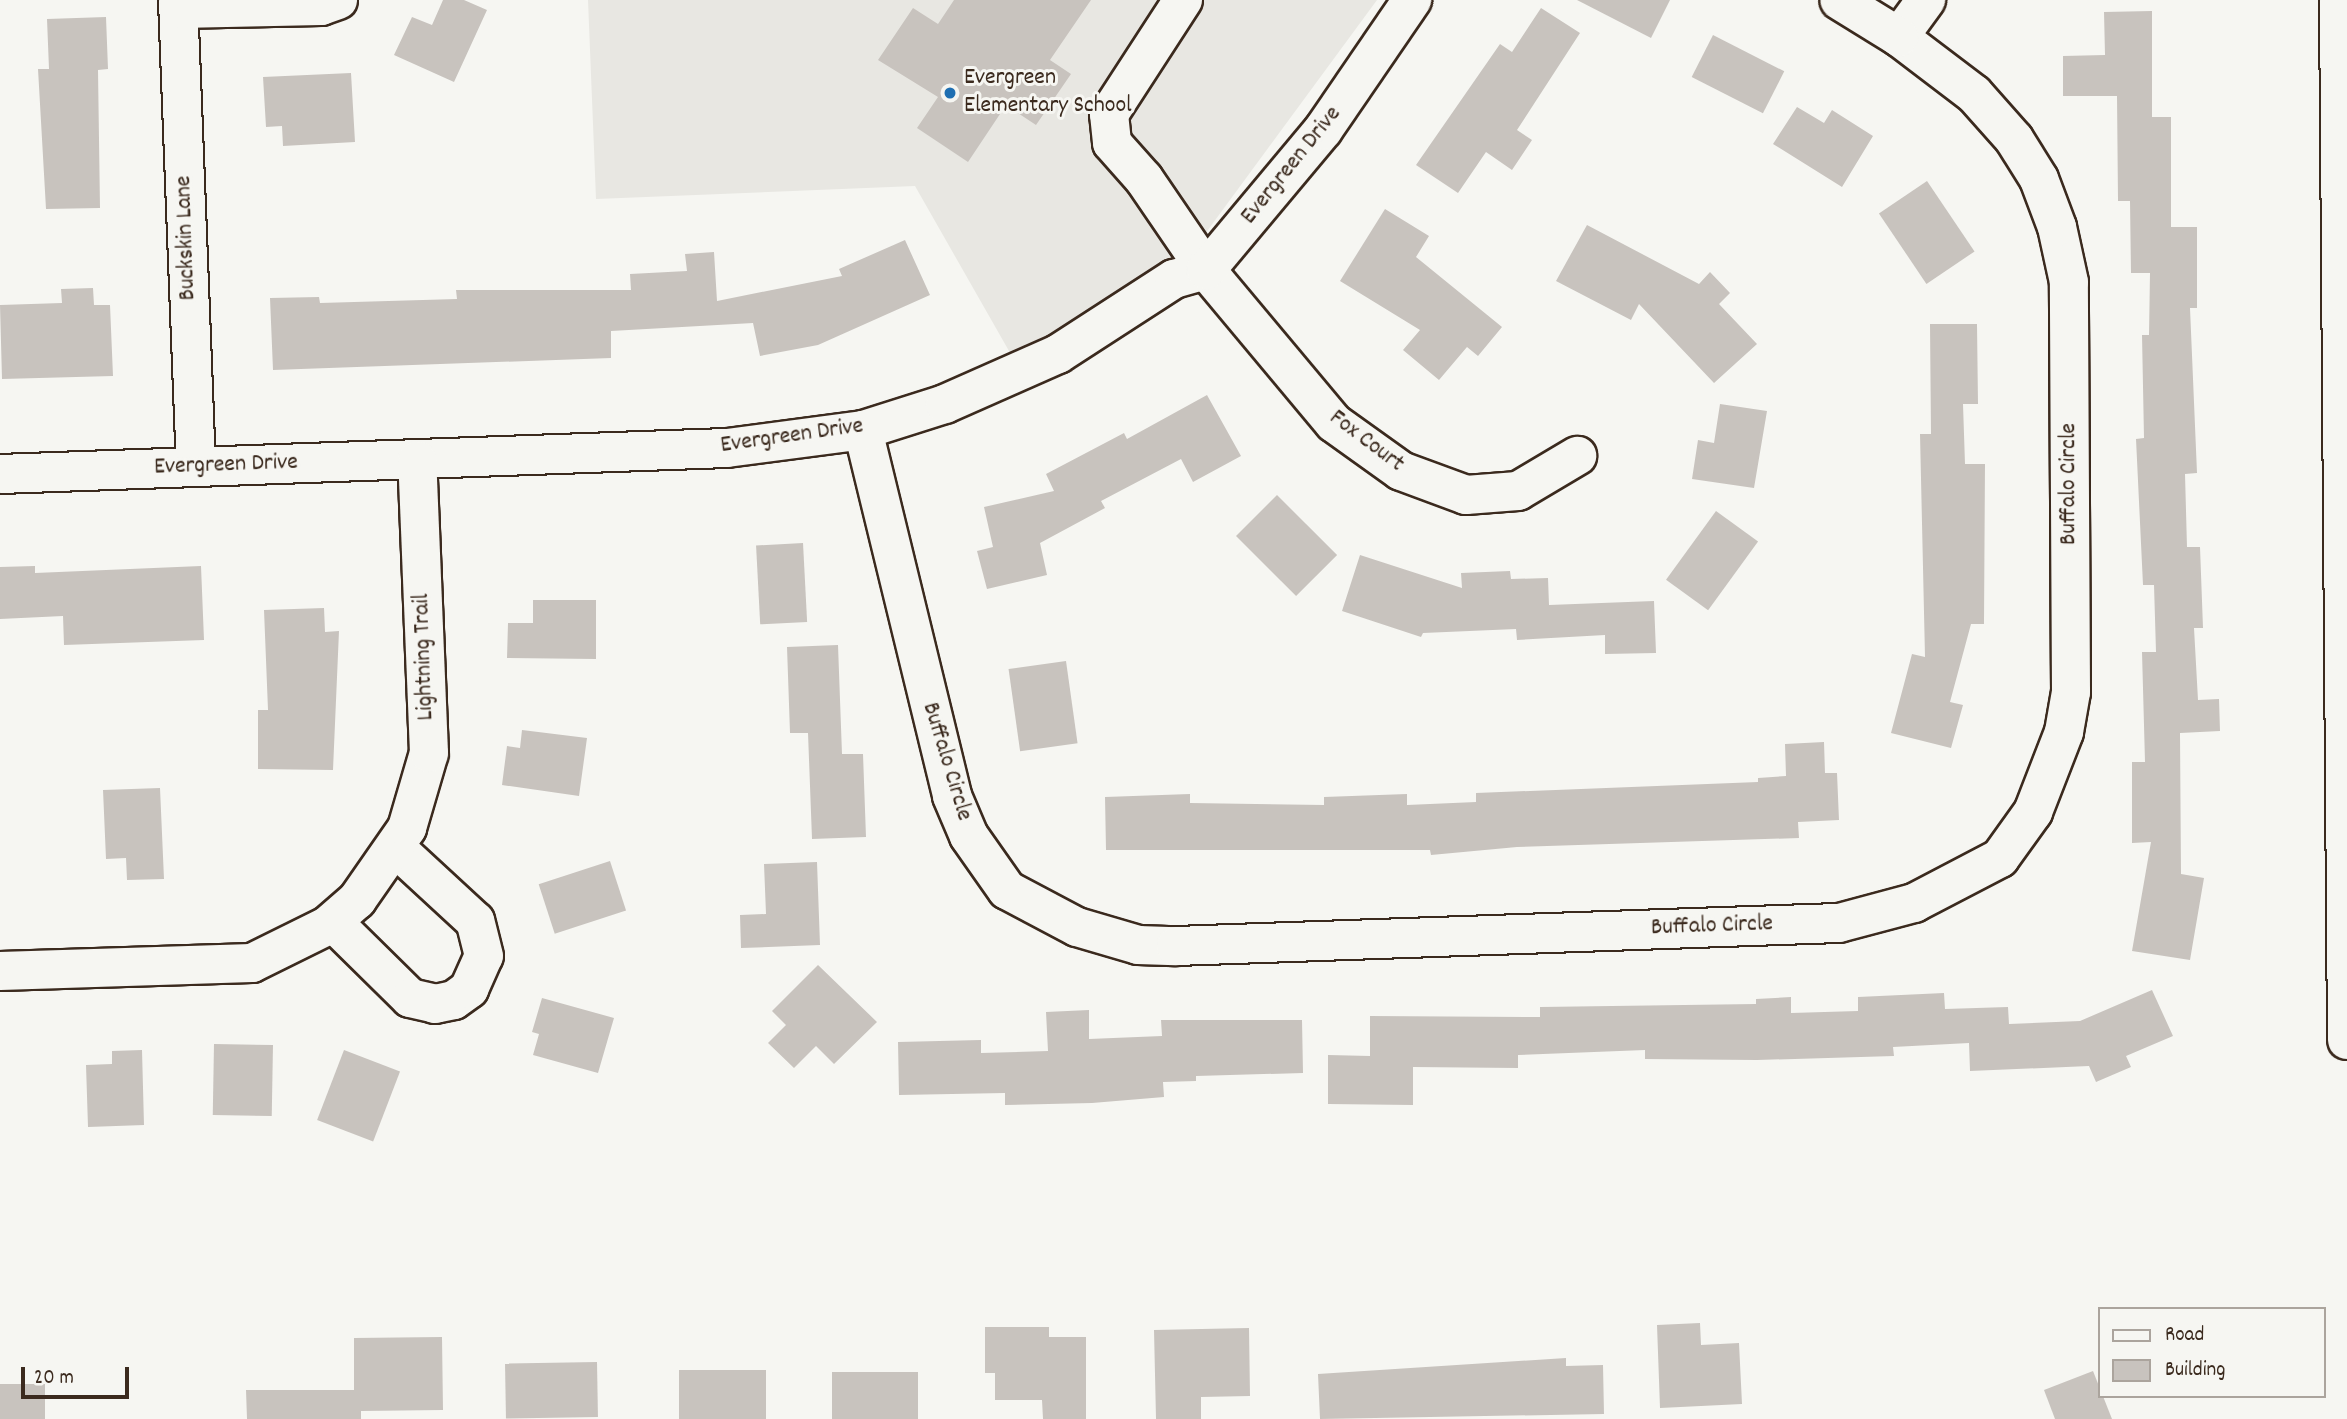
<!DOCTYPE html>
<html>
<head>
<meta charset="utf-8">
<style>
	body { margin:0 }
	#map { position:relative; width:2347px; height:1419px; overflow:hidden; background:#f6f6f2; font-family:Dekko,sans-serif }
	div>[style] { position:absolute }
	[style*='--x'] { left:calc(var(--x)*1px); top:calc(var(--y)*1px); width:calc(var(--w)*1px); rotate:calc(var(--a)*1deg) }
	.built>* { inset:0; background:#e8e7e2 }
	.building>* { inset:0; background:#c8c3be; transform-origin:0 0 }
	.roads { filter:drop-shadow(2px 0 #3b2a1e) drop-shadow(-2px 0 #3b2a1e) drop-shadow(0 2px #3b2a1e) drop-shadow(0 -2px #3b2a1e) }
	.minor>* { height:38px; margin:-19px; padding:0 19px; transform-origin:19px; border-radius:19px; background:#f6f6f2 }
	.dots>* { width:19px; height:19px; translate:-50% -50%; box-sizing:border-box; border:4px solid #f6f6f2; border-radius:50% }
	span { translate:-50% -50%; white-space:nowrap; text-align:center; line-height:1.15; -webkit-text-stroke:6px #f6f6f2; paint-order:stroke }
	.poi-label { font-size:24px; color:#3b2a1e }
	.left { translate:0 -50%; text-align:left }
	.street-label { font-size:24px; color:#3b2a1e }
	.legend { position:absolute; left:2098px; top:1307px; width:228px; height:91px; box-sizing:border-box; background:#f6f6f2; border:2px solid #aba49d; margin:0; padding:9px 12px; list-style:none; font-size:21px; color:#3b2a1e }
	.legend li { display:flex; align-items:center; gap:14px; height:35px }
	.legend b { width:35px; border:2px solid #aba49d }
	.scale { position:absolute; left:21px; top:1367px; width:108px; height:32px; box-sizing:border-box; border:4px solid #3b2a1e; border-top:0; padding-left:9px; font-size:21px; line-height:24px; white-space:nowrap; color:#3b2a1e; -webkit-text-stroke:5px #f6f6f2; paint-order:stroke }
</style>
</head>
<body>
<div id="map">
	<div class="built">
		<div style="clip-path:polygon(588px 0,1377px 0,1191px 253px,1013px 358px,915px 186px,596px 199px)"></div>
	</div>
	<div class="building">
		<div style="clip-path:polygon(443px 0,464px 0,487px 10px,454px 82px,394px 55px,412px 17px,432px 25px)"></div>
		<div style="clip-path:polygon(954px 0,1091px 0,1050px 60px,1071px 74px,1036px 125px,1006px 105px,968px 162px,917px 128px,938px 97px,878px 60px,913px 8px,938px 24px)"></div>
		<div style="clip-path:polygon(1577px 0,1670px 0,1651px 38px)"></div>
		<div style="clip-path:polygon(1541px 8px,1580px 33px,1517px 130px,1532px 140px,1512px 170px,1486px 152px,1458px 193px,1416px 165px,1500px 44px,1512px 52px)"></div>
		<div style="clip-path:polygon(2152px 11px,2152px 117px,2171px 117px,2171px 227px,2197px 227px,2197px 308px,2190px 308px,2197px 473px,2185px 474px,2187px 547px,2200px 547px,2203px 628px,2194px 628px,2198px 700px,2219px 699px,2220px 731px,2180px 733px,2181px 874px,2204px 878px,2190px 960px,2132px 951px,2151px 842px,2132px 843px,2132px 762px,2145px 762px,2142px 652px,2156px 652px,2154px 585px,2143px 585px,2136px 439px,2144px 438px,2142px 335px,2149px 335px,2150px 273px,2131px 273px,2130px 201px,2118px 201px,2117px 96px,2063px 96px,2063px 56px,2105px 55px,2104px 12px)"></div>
		<div style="clip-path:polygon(106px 17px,108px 69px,98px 70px,100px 208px,46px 209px,38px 69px,49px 69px,47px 19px)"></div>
		<div style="left:1713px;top:35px;width:80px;height:47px;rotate:27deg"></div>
		<div style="clip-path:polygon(351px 73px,355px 142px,283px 146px,282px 126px,266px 127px,263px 77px)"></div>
		<div style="clip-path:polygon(1797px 107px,1824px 123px,1832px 110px,1873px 136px,1842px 187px,1773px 144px)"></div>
		<div style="left:1927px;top:181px;width:85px;height:58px;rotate:56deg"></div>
		<div style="clip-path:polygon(1385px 209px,1429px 236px,1416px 257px,1502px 327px,1478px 356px,1467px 347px,1439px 380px,1403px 350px,1420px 330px,1340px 281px)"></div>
		<div style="clip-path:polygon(1587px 225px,1699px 284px,1710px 272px,1730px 293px,1719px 304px,1757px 344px,1714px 383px,1639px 304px,1631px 320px,1556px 281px)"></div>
		<div style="clip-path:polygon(905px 240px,930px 295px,818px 345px,760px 356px,753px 323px,611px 331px,611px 358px,273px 370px,270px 298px,319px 297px,320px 303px,457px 299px,456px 290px,631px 290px,630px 274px,687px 271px,685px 254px,714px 252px,717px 301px,842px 276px,839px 269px)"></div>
		<div style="clip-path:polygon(93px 288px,94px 305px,110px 305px,113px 376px,2px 379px,0 305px,62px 303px,61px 289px)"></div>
		<div style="clip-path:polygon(1930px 324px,1977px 324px,1978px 404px,1963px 404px,1965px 464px,1985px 464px,1984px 624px,1971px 624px,1950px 702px,1963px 705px,1951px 748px,1891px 733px,1912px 654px,1925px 657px,1920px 434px,1931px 434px)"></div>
		<div style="clip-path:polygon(1207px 395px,1241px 456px,1193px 482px,1181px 459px,1101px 501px,1105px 508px,1040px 543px,1047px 575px,987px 589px,977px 551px,993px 547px,984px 507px,1054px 491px,1046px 474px,1124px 433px,1127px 439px)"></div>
		<div style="clip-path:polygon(1720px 404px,1767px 411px,1754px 488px,1692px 479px,1698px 440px,1714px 443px)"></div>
		<div style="left:1277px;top:495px;width:85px;height:58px;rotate:45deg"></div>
		<div style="left:1716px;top:511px;width:52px;height:85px;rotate:36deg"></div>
		<div style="left:803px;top:543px;width:79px;height:47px;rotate:87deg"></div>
		<div style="clip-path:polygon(1360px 555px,1462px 588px,1461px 573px,1510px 571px,1511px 579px,1548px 578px,1549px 605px,1654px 601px,1656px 653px,1605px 654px,1605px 635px,1517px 640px,1516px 629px,1423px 633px,1421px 637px,1342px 611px)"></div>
		<div style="clip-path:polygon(35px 566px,35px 573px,201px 566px,204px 640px,64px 645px,63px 616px,0 619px,0 567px)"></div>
		<div style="clip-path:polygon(533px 600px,596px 600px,596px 659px,507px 658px,508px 623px,533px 623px)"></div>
		<div style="clip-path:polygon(324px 608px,325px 632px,339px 631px,333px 770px,258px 769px,258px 710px,268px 710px,264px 610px)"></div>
		<div style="clip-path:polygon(838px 645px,842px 754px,863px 754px,866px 837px,812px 839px,808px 733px,790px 733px,787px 647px)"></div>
		<div style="left:1066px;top:661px;width:83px;height:58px;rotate:82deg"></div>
		<div style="clip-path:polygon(522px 730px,587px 738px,579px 796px,502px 785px,507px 746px,520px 748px)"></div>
		<div style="clip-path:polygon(1824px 742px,1825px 773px,1837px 773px,1839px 820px,1798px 822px,1799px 838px,1517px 847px,1431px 855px,1430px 850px,1106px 850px,1105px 797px,1190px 794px,1190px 803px,1324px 805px,1324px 797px,1407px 794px,1407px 805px,1476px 802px,1476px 793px,1758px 782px,1758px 778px,1786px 776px,1785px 744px)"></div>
		<div style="clip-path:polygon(160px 788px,164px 879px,127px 880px,126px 858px,106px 859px,103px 790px)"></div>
		<div style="left:610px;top:861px;width:52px;height:75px;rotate:72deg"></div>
		<div style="clip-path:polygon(817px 862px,820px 945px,741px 948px,740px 915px,766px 914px,764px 864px)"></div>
		<div style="clip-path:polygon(818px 965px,877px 1022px,834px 1064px,816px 1046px,794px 1068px,768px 1043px,786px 1025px,772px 1011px)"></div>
		<div style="clip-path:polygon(2152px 990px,2173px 1036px,2126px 1056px,2131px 1067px,2096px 1082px,2089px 1066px,1970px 1071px,1969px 1043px,1893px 1047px,1894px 1056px,1757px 1060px,1645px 1059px,1645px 1050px,1518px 1055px,1518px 1068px,1413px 1067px,1413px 1105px,1328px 1104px,1328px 1055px,1370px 1056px,1370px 1016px,1540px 1017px,1540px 1007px,1756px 1004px,1756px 999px,1791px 997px,1791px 1013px,1858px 1011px,1858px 997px,1944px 993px,1945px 1009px,2008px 1007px,2009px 1024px,2080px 1021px)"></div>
		<div style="clip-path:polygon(542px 998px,614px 1018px,598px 1073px,533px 1055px,539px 1034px,532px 1032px)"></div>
		<div style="clip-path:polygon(1089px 1010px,1089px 1039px,1162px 1036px,1161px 1020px,1302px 1020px,1303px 1073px,1196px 1076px,1196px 1081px,1163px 1082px,1164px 1097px,1092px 1103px,1005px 1105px,1005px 1093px,899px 1095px,898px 1042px,981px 1040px,981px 1053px,1048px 1051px,1046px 1012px)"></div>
		<div style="left:214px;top:1044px;width:59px;height:71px;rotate:1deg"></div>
		<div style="clip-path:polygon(142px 1050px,144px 1125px,88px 1127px,86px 1065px,112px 1064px,112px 1051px)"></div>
		<div style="left:344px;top:1050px;width:60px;height:75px;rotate:21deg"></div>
		<div style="clip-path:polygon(1700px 1323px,1701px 1345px,1739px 1343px,1742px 1404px,1660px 1408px,1657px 1325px)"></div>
		<div style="clip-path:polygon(985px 1327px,1049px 1327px,1049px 1337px,1086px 1337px,1086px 1419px,1043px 1419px,1042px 1400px,995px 1400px,995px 1373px,985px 1373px)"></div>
		<div style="clip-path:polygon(1249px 1328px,1250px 1396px,1201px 1397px,1201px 1419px,1156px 1419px,1154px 1330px)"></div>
		<div style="clip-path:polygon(442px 1337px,443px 1410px,361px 1411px,361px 1419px,247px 1419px,246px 1390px,354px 1390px,354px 1338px)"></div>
		<div style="clip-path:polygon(1566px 1358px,1566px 1366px,1603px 1365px,1604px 1414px,1320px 1419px,1318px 1374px)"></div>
		<div style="left:597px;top:1362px;width:55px;height:92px;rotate:89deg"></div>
		<div style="left:679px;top:1370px;width:87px;height:49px"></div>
		<div style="clip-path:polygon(2093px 1371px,2112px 1419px,2055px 1419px,2044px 1390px)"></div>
		<div style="left:832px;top:1372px;width:86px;height:47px"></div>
		<div style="left:45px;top:1384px;width:35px;height:45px;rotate:90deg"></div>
	</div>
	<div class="roads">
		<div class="minor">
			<div style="--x:178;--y:0;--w:467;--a:87.8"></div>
			<div style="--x:1183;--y:0;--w:136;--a:123"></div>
			<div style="--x:1109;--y:114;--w:29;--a:84"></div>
			<div style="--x:1112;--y:143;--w:48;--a:48.4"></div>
			<div style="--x:1144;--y:179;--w:110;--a:55.7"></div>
			<div style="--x:1206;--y:270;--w:199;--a:50.1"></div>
			<div style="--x:1334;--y:423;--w:82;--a:35.6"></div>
			<div style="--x:1401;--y:471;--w:69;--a:20.3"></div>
			<div style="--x:1466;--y:495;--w:52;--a:-4.4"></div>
			<div style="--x:1518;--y:491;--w:69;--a:-30.7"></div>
			<div style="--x:2339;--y:0;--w:1040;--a:89.56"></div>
			<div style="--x:179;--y:9;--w:142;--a:-1.2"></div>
			<div style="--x:321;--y:6;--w:18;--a:-19"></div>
			<div style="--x:1899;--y:37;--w:46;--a:-53.9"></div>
			<div style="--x:863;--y:430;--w:377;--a:76.3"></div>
			<div style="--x:952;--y:796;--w:43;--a:67"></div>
			<div style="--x:969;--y:836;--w:66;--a:54.9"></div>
			<div style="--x:1007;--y:890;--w:79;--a:27.9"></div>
			<div style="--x:1077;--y:927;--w:64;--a:16.4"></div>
			<div style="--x:1138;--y:945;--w:38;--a:2"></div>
			<div style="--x:1176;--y:946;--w:663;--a:-1.99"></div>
			<div style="--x:1839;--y:923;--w:78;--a:-14.9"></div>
			<div style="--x:1914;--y:903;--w:97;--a:-27.6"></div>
			<div style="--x:2000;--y:858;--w:57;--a:-54.3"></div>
			<div style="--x:2033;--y:812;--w:86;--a:-68.8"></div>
			<div style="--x:2064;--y:732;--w:41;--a:-80.1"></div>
			<div style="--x:2071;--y:692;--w:410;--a:-90.3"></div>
			<div style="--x:2069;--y:282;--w:56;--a:-102.3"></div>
			<div style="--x:2057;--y:227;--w:51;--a:-110.6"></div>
			<div style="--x:2039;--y:179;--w:47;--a:-122"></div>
			<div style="--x:2014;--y:139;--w:60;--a:-131.6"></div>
			<div style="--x:1974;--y:94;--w:94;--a:-142.8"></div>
			<div style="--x:1899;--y:37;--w:70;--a:-148.3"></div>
			<div style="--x:0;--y:474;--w:727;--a:-2.05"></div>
			<div style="--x:727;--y:448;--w:137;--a:-7.5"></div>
			<div style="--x:863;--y:430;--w:86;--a:-17.6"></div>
			<div style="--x:945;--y:404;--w:124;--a:-23.9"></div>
			<div style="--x:1058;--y:354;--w:138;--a:-32.9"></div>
			<div style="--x:1174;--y:279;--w:33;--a:-16"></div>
			<div style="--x:1206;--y:270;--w:182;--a:-50.1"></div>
			<div style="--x:1323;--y:130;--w:158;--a:-55.6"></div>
			<div style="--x:333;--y:922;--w:108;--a:44.6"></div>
			<div style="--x:410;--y:998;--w:26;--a:13"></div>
			<div style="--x:435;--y:1004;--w:19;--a:-12"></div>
			<div style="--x:454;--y:1000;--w:19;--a:-36"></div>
			<div style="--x:469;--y:989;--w:36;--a:-66"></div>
			<div style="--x:484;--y:956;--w:36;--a:-104"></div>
			<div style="--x:475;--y:921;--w:108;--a:-137.3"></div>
			<div style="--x:0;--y:971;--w:252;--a:-1.8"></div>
			<div style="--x:252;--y:963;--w:84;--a:-26.3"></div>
			<div style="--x:327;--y:926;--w:40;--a:-41"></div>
			<div style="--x:357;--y:900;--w:88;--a:-55.2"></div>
			<div style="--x:407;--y:828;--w:78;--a:-73.7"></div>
			<div style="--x:429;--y:753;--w:293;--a:-92.3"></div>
		</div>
	</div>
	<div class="dots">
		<div style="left:950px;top:93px;background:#1f6fb2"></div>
	</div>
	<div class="poi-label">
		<span class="left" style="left:964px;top:93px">Evergreen<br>Elementary School</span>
	</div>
	<div class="street-label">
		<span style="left:1292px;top:166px;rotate:-51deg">Evergreen Drive</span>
		<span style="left:187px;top:238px;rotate:-92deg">Buckskin Lane</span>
		<span style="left:792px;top:437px;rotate:-8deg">Evergreen Drive</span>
		<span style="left:1366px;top:442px;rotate:37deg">Fox Court</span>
		<span style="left:226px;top:466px;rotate:-2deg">Evergreen Drive</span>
		<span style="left:2070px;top:484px;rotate:-90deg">Buffalo Circle</span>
		<span style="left:425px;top:657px;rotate:-92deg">Lightning Trail</span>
		<span style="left:946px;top:762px;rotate:73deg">Buffalo Circle</span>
		<span style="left:1712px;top:927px;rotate:-2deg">Buffalo Circle</span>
	</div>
	<ul class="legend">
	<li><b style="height:9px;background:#f6f6f2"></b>Road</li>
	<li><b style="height:19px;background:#c8c3be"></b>Building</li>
	</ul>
	<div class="scale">20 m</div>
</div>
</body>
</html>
